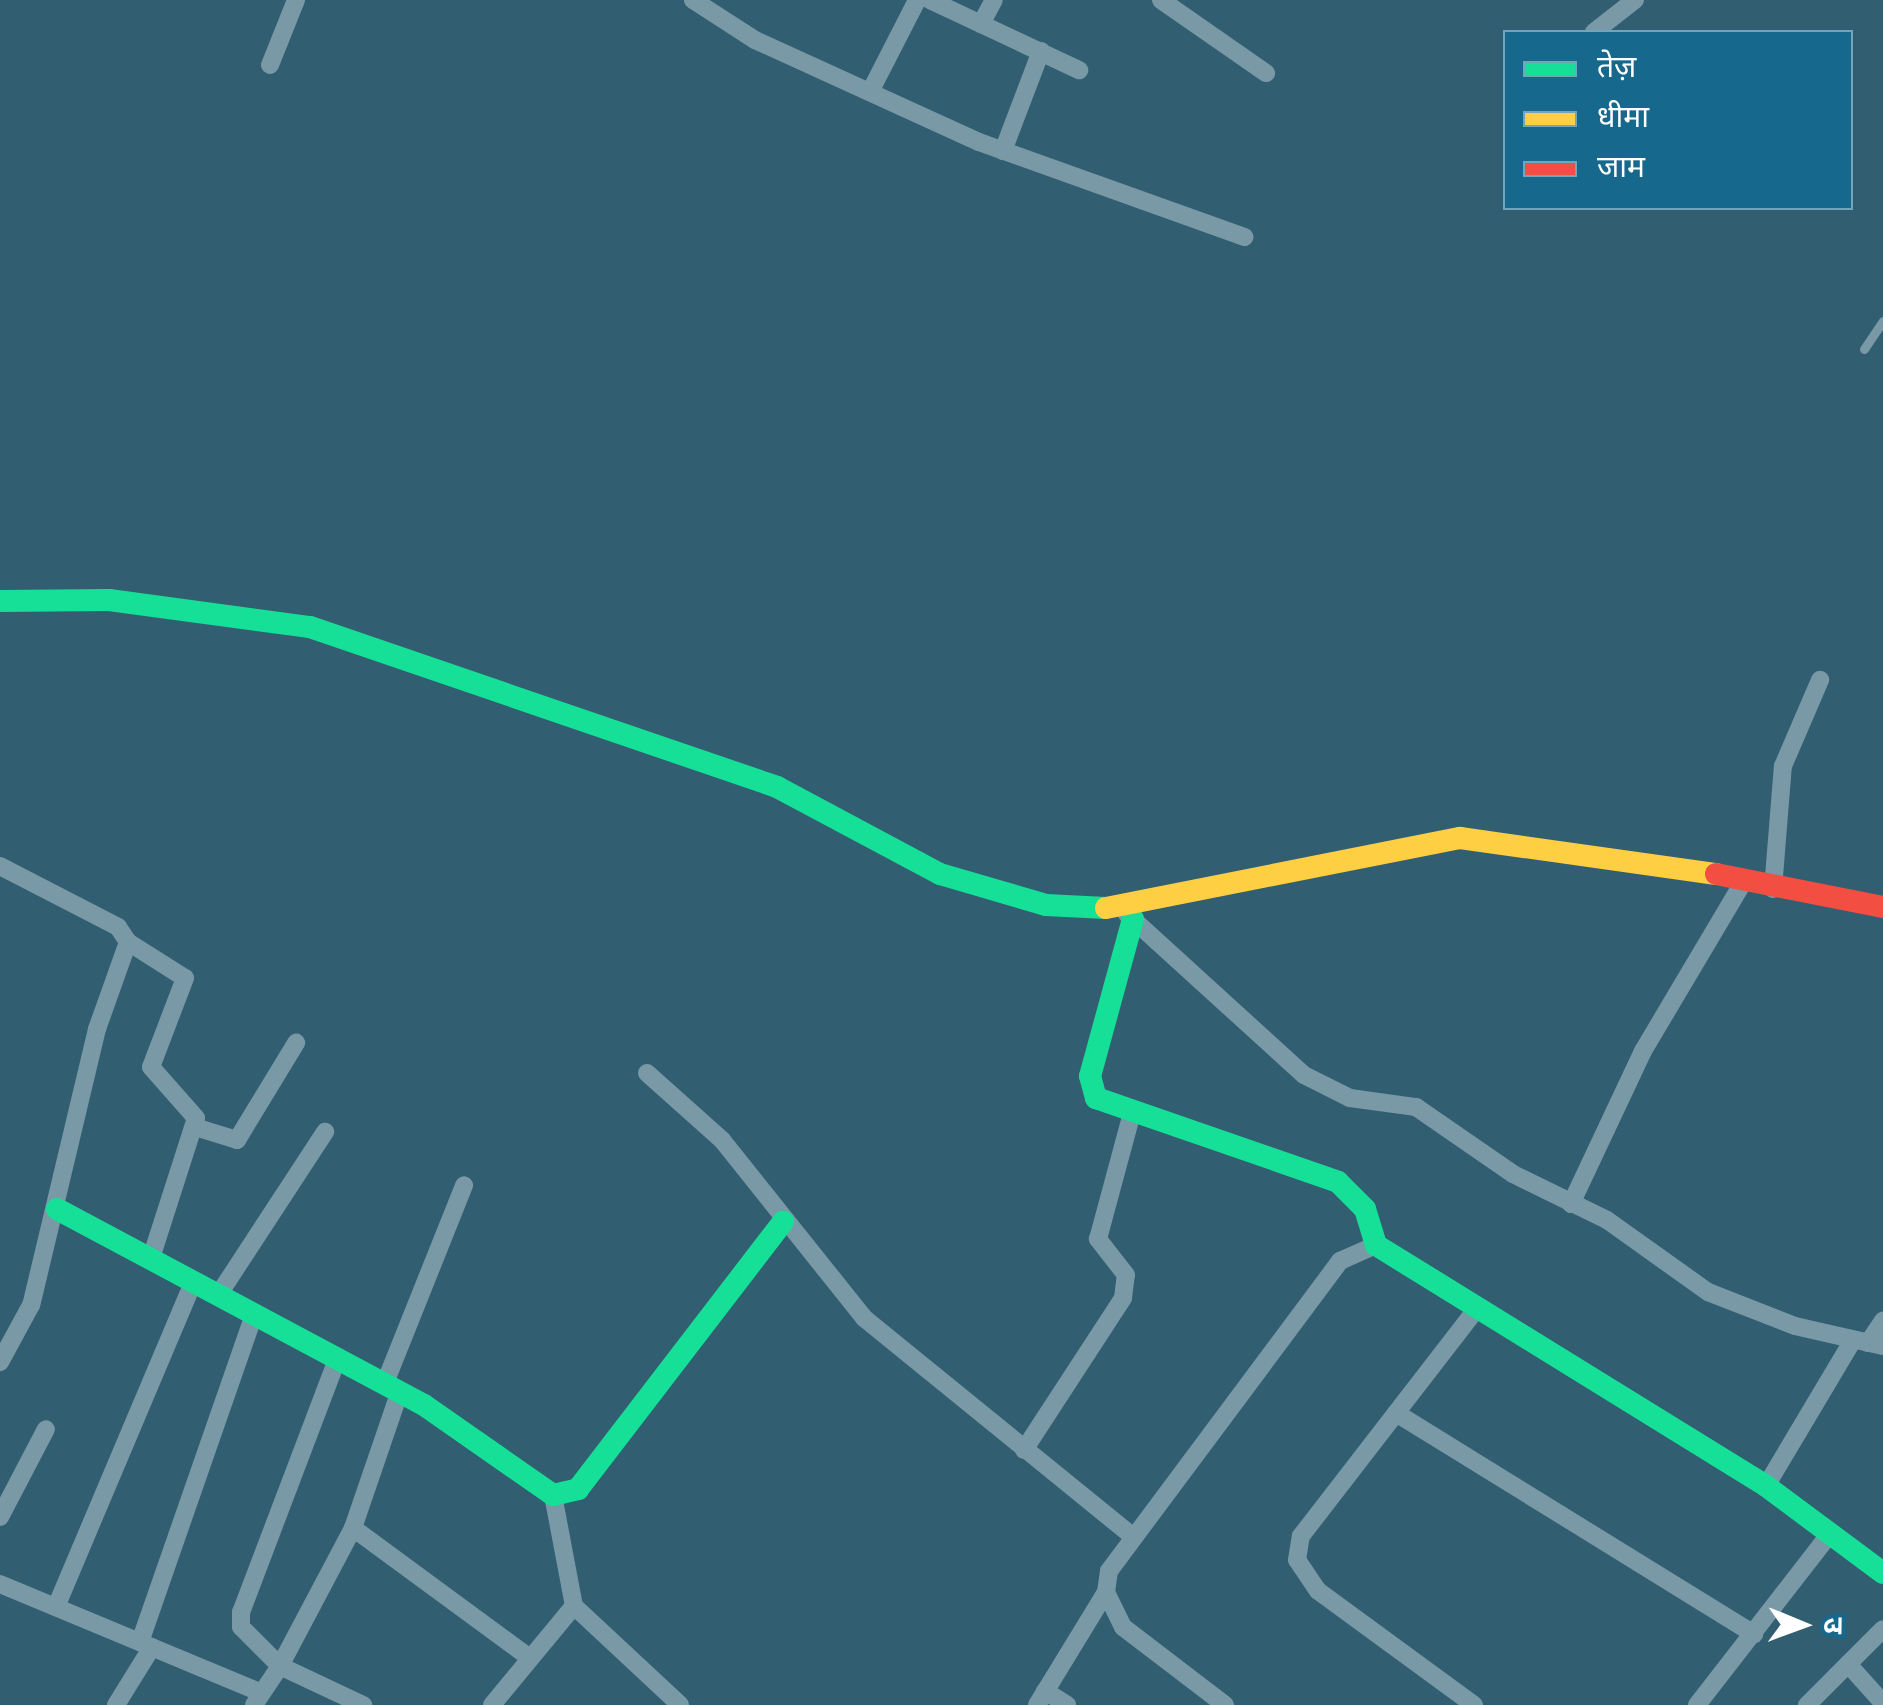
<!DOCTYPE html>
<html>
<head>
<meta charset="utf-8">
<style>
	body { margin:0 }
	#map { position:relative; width:1883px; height:1705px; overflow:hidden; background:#315e71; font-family:Helvetica,"Noto Sans Devanagari",sans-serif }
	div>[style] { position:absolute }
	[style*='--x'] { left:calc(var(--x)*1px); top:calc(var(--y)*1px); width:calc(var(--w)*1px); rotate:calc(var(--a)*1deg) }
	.lane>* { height:9px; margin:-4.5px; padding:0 4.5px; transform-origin:4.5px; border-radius:4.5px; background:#7899a5 }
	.street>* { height:18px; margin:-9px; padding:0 9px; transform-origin:9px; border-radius:9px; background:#7899a5 }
	.fast>* { height:22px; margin:-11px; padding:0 11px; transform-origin:11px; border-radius:11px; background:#16e098 }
	.slow>* { height:22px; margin:-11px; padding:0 11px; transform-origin:11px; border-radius:11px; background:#ffcf43 }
	.jam>* { height:22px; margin:-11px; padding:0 11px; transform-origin:11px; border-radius:11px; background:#f24e42 }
	span { translate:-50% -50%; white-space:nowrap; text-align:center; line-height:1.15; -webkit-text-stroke:10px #16698c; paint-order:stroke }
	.legend { position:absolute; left:1503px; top:30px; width:350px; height:180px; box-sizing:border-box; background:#16698c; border:2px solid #73a5ba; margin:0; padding:12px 18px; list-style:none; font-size:30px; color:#fff }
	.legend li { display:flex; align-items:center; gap:20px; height:50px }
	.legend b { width:50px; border:2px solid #73a5ba }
	.north { position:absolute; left:1753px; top:1575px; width:100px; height:100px; -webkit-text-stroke:8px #16698c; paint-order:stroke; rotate:91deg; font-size:28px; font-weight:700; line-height:40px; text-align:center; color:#fff }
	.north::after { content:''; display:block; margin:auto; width:35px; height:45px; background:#fff; clip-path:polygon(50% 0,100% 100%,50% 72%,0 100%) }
</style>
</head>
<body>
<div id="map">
	<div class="lane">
		<div style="--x:1864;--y:349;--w:34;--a:-56"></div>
	</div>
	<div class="street">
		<div style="--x:693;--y:0;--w:74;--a:32.8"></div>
		<div style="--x:755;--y:40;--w:246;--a:24.5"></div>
		<div style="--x:979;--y:142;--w:282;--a:19.7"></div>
		<div style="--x:930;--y:0;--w:165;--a:25.2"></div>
		<div style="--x:1161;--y:0;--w:128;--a:34.8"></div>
		<div style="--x:981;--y:24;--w:27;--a:-62"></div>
		<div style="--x:1594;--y:32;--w:52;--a:-38"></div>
		<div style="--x:270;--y:65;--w:70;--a:-68.2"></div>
		<div style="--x:870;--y:92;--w:103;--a:-62.9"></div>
		<div style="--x:1003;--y:151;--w:107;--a:-69.2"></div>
		<div style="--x:0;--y:866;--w:133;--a:27.3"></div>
		<div style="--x:118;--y:927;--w:18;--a:56"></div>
		<div style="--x:128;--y:942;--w:92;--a:109.6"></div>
		<div style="--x:97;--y:1029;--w:284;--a:103.4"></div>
		<div style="--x:31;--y:1305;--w:65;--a:118.5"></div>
		<div style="--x:1773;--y:889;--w:123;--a:-85.4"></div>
		<div style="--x:1783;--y:766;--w:94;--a:-66.7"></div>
		<div style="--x:1127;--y:914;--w:239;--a:42.3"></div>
		<div style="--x:1304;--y:1075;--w:51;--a:26.6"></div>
		<div style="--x:1350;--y:1098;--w:67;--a:7.8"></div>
		<div style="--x:1416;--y:1107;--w:118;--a:34.6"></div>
		<div style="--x:1513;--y:1174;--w:105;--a:26.1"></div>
		<div style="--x:1607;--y:1220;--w:124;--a:35.5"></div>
		<div style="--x:1708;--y:1292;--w:93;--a:21.3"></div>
		<div style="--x:1795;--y:1326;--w:90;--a:12.8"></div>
		<div style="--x:128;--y:942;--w:67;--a:32.3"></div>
		<div style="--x:185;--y:978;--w:95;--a:110.9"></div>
		<div style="--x:151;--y:1067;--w:68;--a:48.6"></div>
		<div style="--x:196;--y:1118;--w:147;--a:107.8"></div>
		<div style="--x:647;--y:1073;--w:101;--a:41.8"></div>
		<div style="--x:722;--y:1140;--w:228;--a:51.4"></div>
		<div style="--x:864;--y:1318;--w:347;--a:39.1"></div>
		<div style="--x:195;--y:1127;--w:44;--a:17.2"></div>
		<div style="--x:237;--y:1140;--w:114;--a:-58.7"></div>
		<div style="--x:1571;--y:1204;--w:169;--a:-64.8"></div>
		<div style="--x:1643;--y:1051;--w:192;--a:-59.3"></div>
		<div style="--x:219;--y:1294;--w:194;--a:-56.8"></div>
		<div style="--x:1868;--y:1343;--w:27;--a:-56"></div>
		<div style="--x:338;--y:1357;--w:273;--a:110.8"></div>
		<div style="--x:241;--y:1612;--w:15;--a:90"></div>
		<div style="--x:241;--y:1627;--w:55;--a:45"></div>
		<div style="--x:280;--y:1666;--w:156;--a:-62.1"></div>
		<div style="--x:353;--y:1528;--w:145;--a:-71.1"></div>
		<div style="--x:385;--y:1383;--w:213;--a:-68.2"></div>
		<div style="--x:1396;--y:1413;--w:421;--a:31.7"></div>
		<div style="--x:1024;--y:1450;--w:181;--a:-56.9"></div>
		<div style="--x:1123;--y:1298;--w:23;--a:-83"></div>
		<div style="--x:1126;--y:1275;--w:46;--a:-127.9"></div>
		<div style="--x:1098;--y:1239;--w:131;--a:-74.9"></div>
		<div style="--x:1766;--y:1486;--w:168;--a:-59.2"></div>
		<div style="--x:553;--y:1495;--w:113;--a:79.3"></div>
		<div style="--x:574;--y:1606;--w:145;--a:43"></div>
		<div style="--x:0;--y:1517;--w:99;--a:-62.4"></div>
		<div style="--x:353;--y:1528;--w:220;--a:36.3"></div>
		<div style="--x:0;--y:1584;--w:282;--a:22.6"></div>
		<div style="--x:56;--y:1607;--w:354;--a:-67.1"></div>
		<div style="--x:140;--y:1642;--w:349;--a:-70.8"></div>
		<div style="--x:1848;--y:1664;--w:52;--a:48.1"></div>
		<div style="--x:1045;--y:1691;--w:26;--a:32"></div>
		<div style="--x:116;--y:1705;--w:68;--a:-58.2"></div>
		<div style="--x:254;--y:1705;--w:47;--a:-56.3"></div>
		<div style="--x:280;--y:1666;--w:92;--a:25.2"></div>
		<div style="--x:492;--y:1705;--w:129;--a:-50.4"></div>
		<div style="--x:1037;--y:1705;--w:132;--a:-58.6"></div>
		<div style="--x:1225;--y:1705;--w:128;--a:-142.6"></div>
		<div style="--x:1123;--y:1627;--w:39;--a:-116"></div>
		<div style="--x:1106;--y:1592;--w:21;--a:-82"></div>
		<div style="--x:1109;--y:1571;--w:387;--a:-53.3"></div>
		<div style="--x:1340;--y:1261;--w:39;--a:-24"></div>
		<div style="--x:1474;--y:1705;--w:193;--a:-143.8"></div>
		<div style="--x:1318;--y:1591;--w:37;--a:-124"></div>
		<div style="--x:1297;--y:1560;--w:24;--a:-81"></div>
		<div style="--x:1301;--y:1536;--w:284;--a:-52.3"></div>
		<div style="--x:1697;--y:1705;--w:215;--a:-52.2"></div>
		<div style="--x:1807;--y:1705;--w:107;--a:-45"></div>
	</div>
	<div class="fast">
		<div style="--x:0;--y:601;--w:109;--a:-0.5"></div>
		<div style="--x:109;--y:600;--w:203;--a:7.7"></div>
		<div style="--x:310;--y:627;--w:494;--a:18.9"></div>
		<div style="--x:777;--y:787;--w:185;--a:28.1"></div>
		<div style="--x:940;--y:874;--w:110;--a:16.3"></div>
		<div style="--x:1046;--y:905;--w:60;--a:2.9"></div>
		<div style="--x:1133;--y:919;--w:163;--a:105.3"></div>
		<div style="--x:1090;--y:1076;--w:23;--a:75"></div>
		<div style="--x:1096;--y:1098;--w:256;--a:19.1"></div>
		<div style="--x:1338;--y:1182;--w:38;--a:45"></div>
		<div style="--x:1365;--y:1209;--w:38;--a:73"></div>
		<div style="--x:1376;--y:1245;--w:458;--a:31.7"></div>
		<div style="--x:1766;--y:1486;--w:146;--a:36.6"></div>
		<div style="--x:57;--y:1209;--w:416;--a:28.1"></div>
		<div style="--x:424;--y:1405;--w:157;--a:34.9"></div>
		<div style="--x:553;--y:1495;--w:26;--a:-13"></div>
		<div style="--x:578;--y:1489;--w:337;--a:-52.5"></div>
	</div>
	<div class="slow">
		<div style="--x:1106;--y:908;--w:361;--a:-11.2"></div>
		<div style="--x:1460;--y:838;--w:259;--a:8"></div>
	</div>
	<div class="jam">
		<div style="--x:1716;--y:874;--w:170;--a:11.2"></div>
	</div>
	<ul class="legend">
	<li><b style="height:12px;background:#16e098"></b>तेज़</li>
	<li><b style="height:12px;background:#ffcf43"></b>धीमा</li>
	<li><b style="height:12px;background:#f24e42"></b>जाम</li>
	</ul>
	<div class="north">उ</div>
</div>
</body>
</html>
